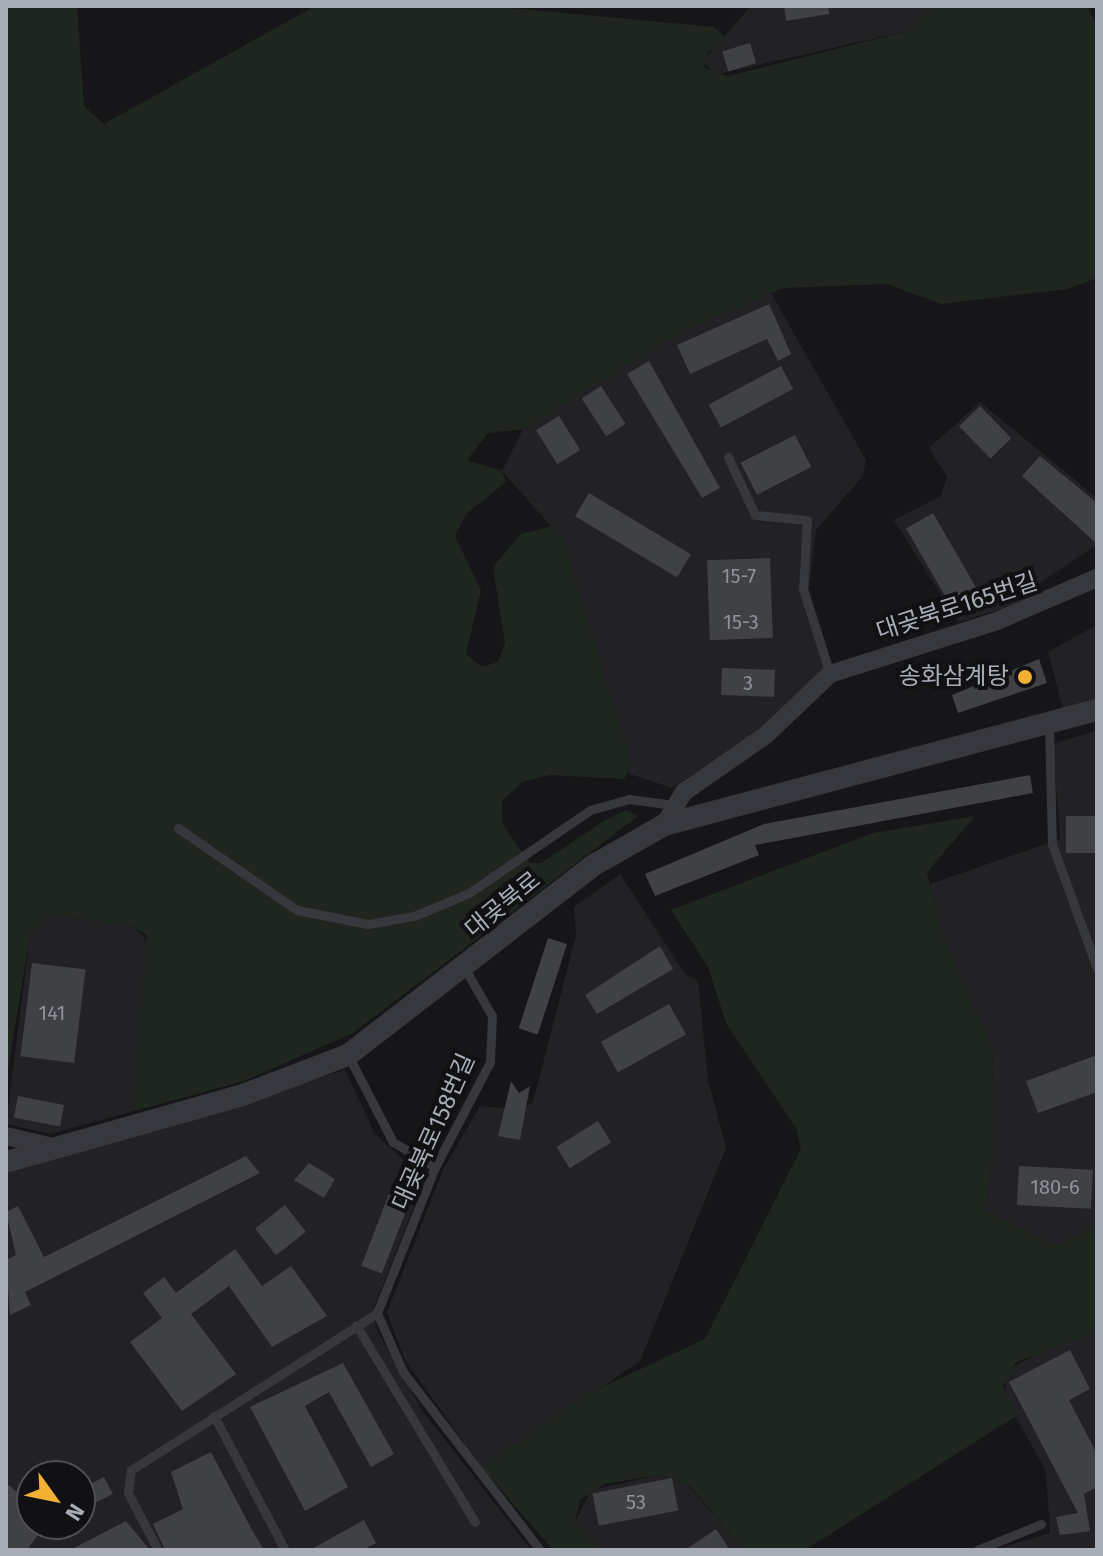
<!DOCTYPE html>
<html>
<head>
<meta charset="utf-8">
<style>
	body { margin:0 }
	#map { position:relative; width:1103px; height:1556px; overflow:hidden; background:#161618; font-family:"Fira Sans","Noto Sans KR",sans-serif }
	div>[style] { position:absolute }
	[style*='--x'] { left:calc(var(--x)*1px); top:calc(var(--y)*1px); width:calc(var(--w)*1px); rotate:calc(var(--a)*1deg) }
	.built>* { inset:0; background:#222225 }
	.green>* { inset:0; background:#1e261f }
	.building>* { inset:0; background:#404145; transform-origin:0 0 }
	.service>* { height:9px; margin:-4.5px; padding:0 4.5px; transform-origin:4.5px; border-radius:4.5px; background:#37383d }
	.minor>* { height:18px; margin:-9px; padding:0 9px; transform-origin:9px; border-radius:9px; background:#37383d }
	.tertiary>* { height:22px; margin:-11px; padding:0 11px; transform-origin:11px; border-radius:11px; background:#37383d }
	.dots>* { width:22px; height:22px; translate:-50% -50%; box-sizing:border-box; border:4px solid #111113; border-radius:50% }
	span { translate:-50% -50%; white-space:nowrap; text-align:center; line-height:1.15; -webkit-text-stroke:8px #111113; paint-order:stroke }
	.number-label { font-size:20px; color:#8e929b }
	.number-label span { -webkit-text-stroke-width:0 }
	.street-label { font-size:24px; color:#a8adb8 }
	.poi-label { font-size:24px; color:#a8adb8 }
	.right { translate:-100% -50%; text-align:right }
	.frame { position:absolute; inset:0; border:8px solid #a8adb8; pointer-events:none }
	.north { position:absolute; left:16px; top:1460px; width:80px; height:80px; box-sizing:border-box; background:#111113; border:2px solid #4d4f55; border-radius:50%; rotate:123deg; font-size:22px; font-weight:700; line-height:32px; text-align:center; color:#a8adb8 }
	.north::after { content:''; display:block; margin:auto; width:28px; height:36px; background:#f2b134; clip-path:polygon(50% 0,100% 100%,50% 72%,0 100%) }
</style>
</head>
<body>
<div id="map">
	<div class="built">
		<div style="clip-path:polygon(751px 6px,931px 6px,912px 30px,714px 75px,703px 60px)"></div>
		<div style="clip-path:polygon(771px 293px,866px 460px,863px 476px,816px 530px,809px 589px,833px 667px,778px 718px,672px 788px,630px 774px,564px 541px,502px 471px,523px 429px,557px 406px,684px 330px)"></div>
		<div style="clip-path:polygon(980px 402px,1097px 498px,1097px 545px,1026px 592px,1027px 602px,958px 622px,894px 520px,941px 496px,947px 477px,929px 448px)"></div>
		<div style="clip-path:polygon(1097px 625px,1097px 701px,1063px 709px,1048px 652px)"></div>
		<div style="clip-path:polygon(1097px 730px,1097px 1222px,1059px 1246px,985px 1211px,994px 1152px,992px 1047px,944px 941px,930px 884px,1060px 839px,1053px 744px)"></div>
		<div style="clip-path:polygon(620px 874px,685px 974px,698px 981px,708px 1080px,726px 1148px,640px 1361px,482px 1468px,405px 1360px,387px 1312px,443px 1170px,480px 1106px,521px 1110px,533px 1102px,576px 936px,574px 907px)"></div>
		<div style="clip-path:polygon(48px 915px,132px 926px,149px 943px,134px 1111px,50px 1134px,6px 1124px,30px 936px)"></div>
		<div style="clip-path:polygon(evenodd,345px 1070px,375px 1134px,425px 1179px,374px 1307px,376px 1328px,422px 1410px,531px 1550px,6px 1550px,6px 1174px,345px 1070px,32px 1476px,80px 1476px,80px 1524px,32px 1524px,32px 1476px)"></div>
		<div style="clip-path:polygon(1097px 1333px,1097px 1550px,993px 1550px,1050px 1533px,1046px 1471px,1006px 1400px,1006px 1371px,1059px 1342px)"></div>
		<div style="clip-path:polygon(660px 1475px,687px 1484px,745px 1550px,604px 1550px,575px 1522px,591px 1490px)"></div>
	</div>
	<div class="green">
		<div style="clip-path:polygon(6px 6px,77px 6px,84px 106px,104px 124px,315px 6px,490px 6px,714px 27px,726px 38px,707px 53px,704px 68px,728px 76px,912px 30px,931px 6px,1087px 6px,1097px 26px,1097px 278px,1067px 289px,941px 304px,887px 284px,784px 288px,684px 330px,523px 429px,488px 433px,467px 460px,502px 471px,506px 482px,466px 514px,455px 536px,481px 590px,466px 654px,482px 667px,498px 662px,505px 643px,493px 567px,521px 534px,553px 526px,564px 541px,632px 766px,624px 779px,549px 775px,522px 782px,502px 801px,503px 825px,530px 863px,541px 863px,602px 822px,626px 810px,638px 816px,353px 1033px,244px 1081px,134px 1111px,147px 935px,132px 926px,48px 915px,30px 936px,6px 1082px)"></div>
		<div style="clip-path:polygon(975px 816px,927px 872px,944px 940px,992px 1047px,994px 1152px,985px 1210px,1059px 1246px,1097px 1222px,1097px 1333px,1016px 1362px,1003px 1386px,1016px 1416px,805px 1550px,745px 1550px,688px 1484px,660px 1475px,604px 1484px,580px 1500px,575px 1522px,604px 1550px,553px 1550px,482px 1468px,587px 1394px,705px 1339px,801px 1149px,796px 1128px,726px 1023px,708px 967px,671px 910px,873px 833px)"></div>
	</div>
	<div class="building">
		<div style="clip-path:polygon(784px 6px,828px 6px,829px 14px,786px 21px)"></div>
		<div style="left:750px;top:43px;width:21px;height:29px;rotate:73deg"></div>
		<div style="clip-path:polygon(769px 304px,791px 354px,778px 361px,767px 339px,690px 374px,677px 345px)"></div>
		<div style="clip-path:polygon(649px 361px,720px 488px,702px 498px,627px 374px)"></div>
		<div style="left:781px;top:366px;width:26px;height:82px;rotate:62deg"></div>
		<div style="left:601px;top:386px;width:45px;height:23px;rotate:57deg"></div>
		<div style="left:980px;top:406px;width:45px;height:29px;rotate:46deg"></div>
		<div style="left:559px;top:416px;width:40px;height:27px;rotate:58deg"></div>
		<div style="left:795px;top:435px;width:36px;height:61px;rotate:63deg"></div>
		<div style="clip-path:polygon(1040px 456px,1097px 503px,1097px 544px,1022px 476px)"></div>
		<div style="left:589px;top:493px;width:119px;height:27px;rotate:31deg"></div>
		<div style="left:933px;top:513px;width:95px;height:31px;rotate:60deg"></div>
		<div style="left:770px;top:558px;width:80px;height:63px;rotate:88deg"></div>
		<div style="clip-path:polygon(1039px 659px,1047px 683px,958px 713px,952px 695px)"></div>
		<div style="left:722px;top:668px;width:53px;height:27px;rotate:2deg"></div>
		<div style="clip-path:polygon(1030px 775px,1033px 793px,755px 845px,759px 855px,655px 896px,645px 874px,764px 824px)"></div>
		<div style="left:1097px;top:816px;width:37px;height:31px;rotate:90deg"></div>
		<div style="left:548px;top:938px;width:20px;height:95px;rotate:18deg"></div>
		<div style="clip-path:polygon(660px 946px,673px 969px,597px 1014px,585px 995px)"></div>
		<div style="left:32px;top:963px;width:54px;height:94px;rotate:7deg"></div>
		<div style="left:669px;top:1004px;width:35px;height:78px;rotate:61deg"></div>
		<div style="clip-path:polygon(1097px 1055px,1097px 1092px,1038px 1113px,1026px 1081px)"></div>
		<div style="clip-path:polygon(511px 1081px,519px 1093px,530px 1086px,520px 1140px,498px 1136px)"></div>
		<div style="left:18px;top:1096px;width:47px;height:22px;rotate:11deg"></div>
		<div style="left:598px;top:1121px;width:25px;height:49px;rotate:58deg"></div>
		<div style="clip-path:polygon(246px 1156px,260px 1173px,25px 1292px,31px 1305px,10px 1315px,6px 1260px,16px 1255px,6px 1212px,18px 1206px,44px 1257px)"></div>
		<div style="clip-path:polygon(309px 1163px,335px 1179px,324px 1198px,294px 1180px)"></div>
		<div style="left:1019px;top:1166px;width:74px;height:39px;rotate:3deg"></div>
		<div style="left:390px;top:1191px;width:22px;height:80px;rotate:21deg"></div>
		<div style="left:285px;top:1205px;width:34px;height:38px;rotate:52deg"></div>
		<div style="clip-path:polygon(235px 1249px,262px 1286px,291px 1266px,327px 1316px,272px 1347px,229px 1286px,191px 1314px,236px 1374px,182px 1411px,130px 1342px,162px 1318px,143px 1293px,164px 1277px,176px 1293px)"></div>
		<div style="clip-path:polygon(1070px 1350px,1090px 1389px,1069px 1400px,1097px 1454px,1097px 1487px,1084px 1494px,1090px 1531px,1060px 1535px,1056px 1517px,1078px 1513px,1009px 1382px)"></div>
		<div style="clip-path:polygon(343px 1363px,394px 1454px,371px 1467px,329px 1392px,305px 1406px,348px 1487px,305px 1511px,250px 1407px)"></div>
		<div style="clip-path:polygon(211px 1452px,251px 1528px,264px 1550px,165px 1550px,153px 1524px,183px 1509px,171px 1472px)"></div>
		<div style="clip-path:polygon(104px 1477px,113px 1494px,80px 1510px,80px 1489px)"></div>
		<div style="left:672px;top:1478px;width:33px;height:81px;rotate:79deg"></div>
		<div style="clip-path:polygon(6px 1483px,32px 1504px,32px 1524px,46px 1524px,27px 1550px,6px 1550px)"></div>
		<div style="clip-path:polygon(364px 1520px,376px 1543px,363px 1550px,310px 1550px)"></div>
		<div style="clip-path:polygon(126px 1521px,150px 1550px,70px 1550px)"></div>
		<div style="clip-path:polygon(716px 1529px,730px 1550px,685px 1550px)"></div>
	</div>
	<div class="service">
		<div style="--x:728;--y:457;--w:64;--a:65"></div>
		<div style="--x:755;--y:515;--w:52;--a:5.5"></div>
		<div style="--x:807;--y:520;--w:69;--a:93.3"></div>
		<div style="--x:803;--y:589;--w:89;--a:72.4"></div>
		<div style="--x:1049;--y:724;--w:120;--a:88.6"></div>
		<div style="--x:1052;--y:844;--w:132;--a:70.1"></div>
		<div style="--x:178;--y:828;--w:145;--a:34.6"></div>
		<div style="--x:297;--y:910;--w:72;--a:11.2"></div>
		<div style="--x:368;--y:924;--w:47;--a:-9.9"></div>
		<div style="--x:414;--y:916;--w:60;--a:-22.7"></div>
		<div style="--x:469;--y:893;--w:147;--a:-34.4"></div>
		<div style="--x:590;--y:810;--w:41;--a:-15.8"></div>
		<div style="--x:629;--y:799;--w:45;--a:7.6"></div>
		<div style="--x:465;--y:969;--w:54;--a:60.1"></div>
		<div style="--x:492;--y:1016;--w:46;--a:92.5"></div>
		<div style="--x:490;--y:1062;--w:119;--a:117.6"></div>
		<div style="--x:435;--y:1167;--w:157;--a:111.7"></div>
		<div style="--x:377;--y:1313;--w:64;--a:66.2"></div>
		<div style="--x:403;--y:1372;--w:225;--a:52.4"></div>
		<div style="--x:348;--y:1055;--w:98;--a:62.7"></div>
		<div style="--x:393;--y:1142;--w:49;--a:30.8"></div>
		<div style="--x:356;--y:1325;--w:230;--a:58.9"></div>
		<div style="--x:214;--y:1416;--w:152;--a:62.1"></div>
		<div style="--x:158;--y:1550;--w:64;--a:-117.8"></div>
		<div style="--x:128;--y:1493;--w:23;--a:-83"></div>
		<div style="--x:131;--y:1470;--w:292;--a:-32.5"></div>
		<div style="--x:977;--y:1550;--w:69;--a:-22.1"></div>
	</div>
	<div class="minor">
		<div style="--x:664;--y:825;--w:39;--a:-59"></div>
		<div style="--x:684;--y:792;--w:100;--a:-34.8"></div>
		<div style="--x:766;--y:735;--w:88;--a:-43.6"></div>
		<div style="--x:830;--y:674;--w:175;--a:-17.6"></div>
		<div style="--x:997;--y:621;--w:109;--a:-23.3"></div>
		<div style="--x:6;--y:1136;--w:44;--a:13.1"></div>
	</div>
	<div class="tertiary">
		<div style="--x:6;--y:1162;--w:243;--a:-15.8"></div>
		<div style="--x:240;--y:1096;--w:116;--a:-20.8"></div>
		<div style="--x:348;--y:1055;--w:311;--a:-37.7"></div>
		<div style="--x:594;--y:865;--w:81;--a:-29.7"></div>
		<div style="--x:664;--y:825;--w:448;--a:-14.9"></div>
	</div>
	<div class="dots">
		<div style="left:1025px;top:677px;background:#f2b134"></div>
	</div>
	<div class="number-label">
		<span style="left:739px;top:576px">15-7</span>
		<span style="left:741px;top:622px">15-3</span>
		<span style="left:748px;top:683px">3</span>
		<span style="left:52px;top:1013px">141</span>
		<span style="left:1055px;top:1187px">180-6</span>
		<span style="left:636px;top:1502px">53</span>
	</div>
	<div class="street-label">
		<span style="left:957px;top:607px;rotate:-18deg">대곶북로165번길</span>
		<span style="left:503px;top:905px;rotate:-39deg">대곶북로</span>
		<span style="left:434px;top:1132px;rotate:-66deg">대곶북로158번길</span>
	</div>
	<div class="poi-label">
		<span class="right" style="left:1009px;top:677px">송화삼계탕</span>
	</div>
	<div class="frame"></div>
	<div class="north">N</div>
</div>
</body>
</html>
